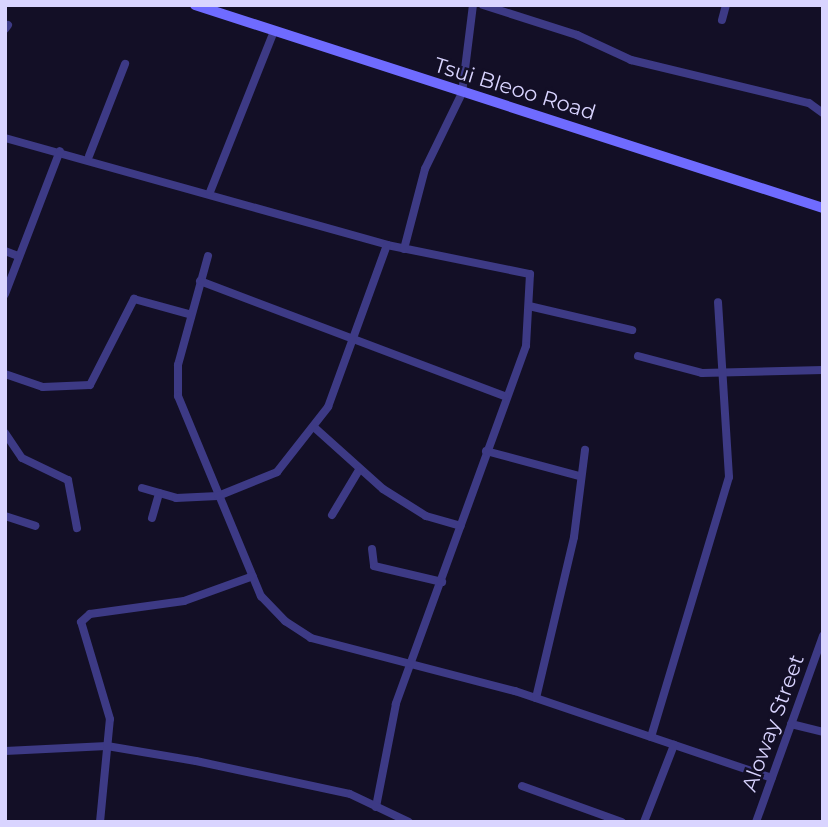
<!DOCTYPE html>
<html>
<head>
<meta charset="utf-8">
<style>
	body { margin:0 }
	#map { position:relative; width:828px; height:827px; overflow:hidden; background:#130f26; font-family:Montserrat,sans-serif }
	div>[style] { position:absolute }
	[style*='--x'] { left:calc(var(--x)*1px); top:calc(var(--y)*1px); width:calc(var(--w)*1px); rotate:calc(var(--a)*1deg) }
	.street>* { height:8px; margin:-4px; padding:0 4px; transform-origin:4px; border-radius:4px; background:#3d3a85 }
	.secondary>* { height:10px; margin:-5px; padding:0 5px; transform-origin:5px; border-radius:5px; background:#6f6bff }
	span { translate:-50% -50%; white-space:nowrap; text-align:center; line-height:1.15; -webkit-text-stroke:5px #130f26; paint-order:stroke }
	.street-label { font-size:21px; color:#d9d4ff }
	.frame { position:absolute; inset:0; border:7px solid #d9d4ff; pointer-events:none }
</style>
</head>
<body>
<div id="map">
	<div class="street">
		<div style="--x:483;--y:5;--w:99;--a:17.7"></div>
		<div style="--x:577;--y:35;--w:60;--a:24.8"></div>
		<div style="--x:631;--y:60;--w:183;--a:13.6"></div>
		<div style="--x:809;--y:103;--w:17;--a:36"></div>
		<div style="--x:722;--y:20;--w:16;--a:-75"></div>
		<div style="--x:5;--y:29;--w:5;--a:-53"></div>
		<div style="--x:5;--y:138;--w:397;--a:15.6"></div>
		<div style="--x:387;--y:245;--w:146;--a:11.5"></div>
		<div style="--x:530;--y:274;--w:72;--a:93.2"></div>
		<div style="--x:526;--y:346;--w:381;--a:110"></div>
		<div style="--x:396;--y:704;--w:105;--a:101"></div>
		<div style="--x:89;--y:156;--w:99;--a:-68.6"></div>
		<div style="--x:210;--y:192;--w:173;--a:-68.3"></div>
		<div style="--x:404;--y:249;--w:83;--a:-75.3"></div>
		<div style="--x:425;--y:169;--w:85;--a:-64"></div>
		<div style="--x:462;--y:93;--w:89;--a:-82.9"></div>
		<div style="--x:5;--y:251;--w:14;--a:21"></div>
		<div style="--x:208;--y:256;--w:113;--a:105.4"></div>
		<div style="--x:178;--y:365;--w:31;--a:90"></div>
		<div style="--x:178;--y:396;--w:217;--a:67.5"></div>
		<div style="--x:261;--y:596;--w:35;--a:46"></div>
		<div style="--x:285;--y:621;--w:31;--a:33"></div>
		<div style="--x:311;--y:638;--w:211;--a:14.6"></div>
		<div style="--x:515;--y:691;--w:271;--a:18.7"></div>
		<div style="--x:200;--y:281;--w:326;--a:20.7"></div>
		<div style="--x:5;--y:294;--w:153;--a:-69"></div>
		<div style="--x:529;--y:306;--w:106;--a:13.1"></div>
		<div style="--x:638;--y:356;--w:66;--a:14.9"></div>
		<div style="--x:702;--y:373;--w:121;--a:-1.4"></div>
		<div style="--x:5;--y:374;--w:40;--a:18.9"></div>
		<div style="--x:43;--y:387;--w:47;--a:-2.4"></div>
		<div style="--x:90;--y:385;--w:97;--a:-62.9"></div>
		<div style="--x:134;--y:299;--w:57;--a:15.3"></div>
		<div style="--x:315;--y:428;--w:91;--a:41.9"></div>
		<div style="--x:383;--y:489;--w:51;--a:32.1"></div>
		<div style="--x:426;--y:516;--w:36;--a:16"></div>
		<div style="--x:5;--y:433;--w:30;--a:56"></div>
		<div style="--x:22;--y:458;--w:51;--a:25.6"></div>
		<div style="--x:68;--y:480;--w:49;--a:79.4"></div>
		<div style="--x:486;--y:451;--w:96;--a:15"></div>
		<div style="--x:142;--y:488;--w:35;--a:16"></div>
		<div style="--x:176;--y:498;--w:42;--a:-2.7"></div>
		<div style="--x:218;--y:496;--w:64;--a:-22.1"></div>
		<div style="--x:277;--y:472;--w:83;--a:-51.9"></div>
		<div style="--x:328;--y:407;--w:172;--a:-70"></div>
		<div style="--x:332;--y:515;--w:52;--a:-59"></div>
		<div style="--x:5;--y:516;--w:32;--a:18"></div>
		<div style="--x:152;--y:518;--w:26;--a:-74"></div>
		<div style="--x:372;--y:549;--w:17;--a:83"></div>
		<div style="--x:374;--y:566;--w:70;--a:13.2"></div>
		<div style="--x:536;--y:698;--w:165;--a:-76.7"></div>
		<div style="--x:574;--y:537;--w:88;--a:-82.8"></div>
		<div style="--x:791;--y:724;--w:33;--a:14"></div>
		<div style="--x:651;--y:737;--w:271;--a:-73.3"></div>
		<div style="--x:729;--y:477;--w:175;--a:-93.6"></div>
		<div style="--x:5;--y:751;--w:102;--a:-2.8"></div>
		<div style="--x:107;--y:746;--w:90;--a:9.6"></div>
		<div style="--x:196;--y:761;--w:157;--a:12.1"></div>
		<div style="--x:350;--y:794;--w:65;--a:25.4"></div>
		<div style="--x:522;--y:786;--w:106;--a:19.8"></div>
		<div style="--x:100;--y:822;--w:103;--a:-84.5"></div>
		<div style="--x:110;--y:719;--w:101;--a:-106.6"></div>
		<div style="--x:81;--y:622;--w:12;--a:-42"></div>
		<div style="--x:90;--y:614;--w:95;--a:-7.9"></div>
		<div style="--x:184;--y:601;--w:73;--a:-19.9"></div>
		<div style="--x:644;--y:822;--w:83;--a:-68.7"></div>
		<div style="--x:756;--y:822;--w:198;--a:-70.2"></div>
	</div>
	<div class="secondary">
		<div style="--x:195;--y:5;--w:660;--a:17.91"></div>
	</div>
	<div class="street-label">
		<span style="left:515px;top:89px;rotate:17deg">Tsui Bleoo Road</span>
		<span style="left:773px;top:723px;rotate:-70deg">Aloway Street</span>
	</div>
	<div class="frame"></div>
</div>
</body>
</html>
